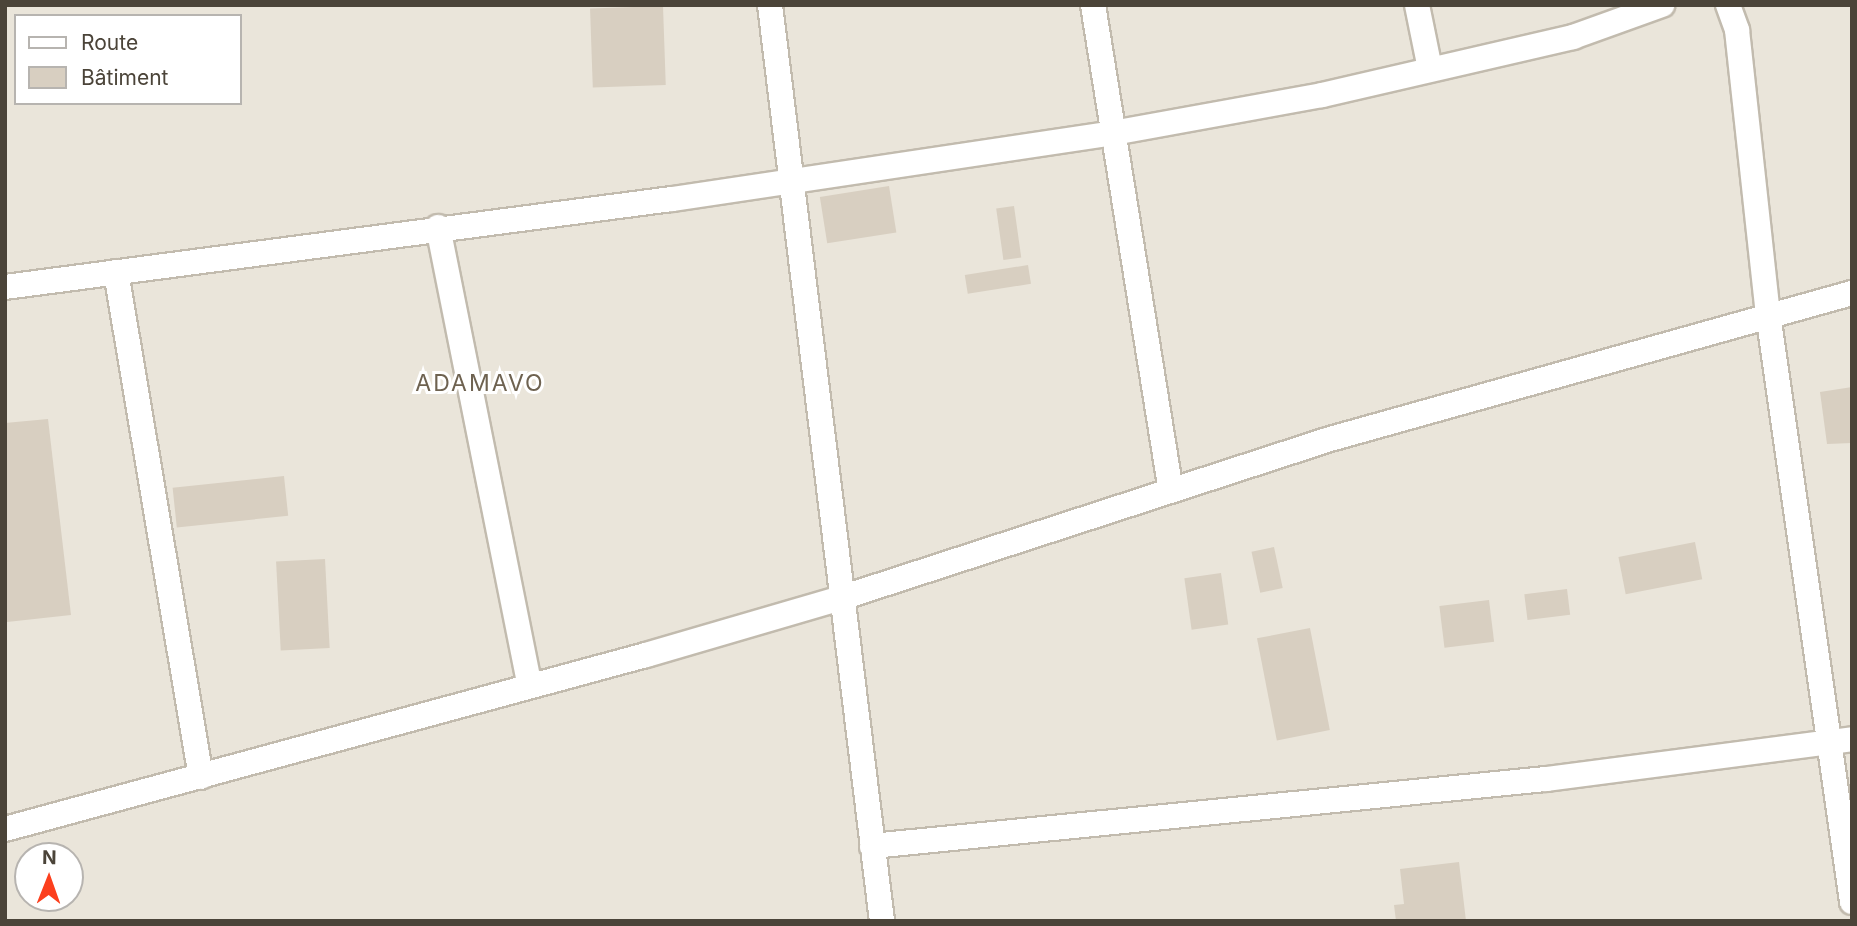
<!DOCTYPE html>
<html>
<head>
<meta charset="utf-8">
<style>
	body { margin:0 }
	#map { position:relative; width:1857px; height:926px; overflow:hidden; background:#f6f3ec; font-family:Inter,sans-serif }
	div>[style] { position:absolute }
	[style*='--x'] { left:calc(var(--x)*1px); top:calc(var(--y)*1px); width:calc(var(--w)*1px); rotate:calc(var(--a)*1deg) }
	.residential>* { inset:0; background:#eae5da }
	.building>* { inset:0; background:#d8cfc1; transform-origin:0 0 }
	.roads { filter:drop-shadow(2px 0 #c2bbae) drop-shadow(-2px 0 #c2bbae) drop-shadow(0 2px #c2bbae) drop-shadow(0 -2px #c2bbae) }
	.minor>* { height:24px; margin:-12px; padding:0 12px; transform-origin:12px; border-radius:12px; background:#fff }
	span { translate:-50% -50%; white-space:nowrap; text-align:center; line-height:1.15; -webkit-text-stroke:6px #fff; paint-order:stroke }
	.neighbourhood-label { font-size:23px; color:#6e6250; letter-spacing:2px }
	.frame { position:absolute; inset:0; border:7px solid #4b4439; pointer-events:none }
	.legend { position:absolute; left:14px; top:14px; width:228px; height:91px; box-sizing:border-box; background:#fff; border:2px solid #b7b4b0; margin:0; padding:9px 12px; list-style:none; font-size:21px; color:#4b4439 }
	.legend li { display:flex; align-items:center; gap:14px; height:35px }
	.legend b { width:35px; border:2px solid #b7b4b0 }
	.north { position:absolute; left:14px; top:842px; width:70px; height:70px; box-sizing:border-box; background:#fff; border:2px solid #b7b4b0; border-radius:50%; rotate:1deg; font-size:19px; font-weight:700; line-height:28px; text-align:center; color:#4b4439 }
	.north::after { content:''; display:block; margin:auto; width:24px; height:32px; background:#fc3f1d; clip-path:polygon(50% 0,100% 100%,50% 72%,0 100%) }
</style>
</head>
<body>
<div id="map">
	<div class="residential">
		<div style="clip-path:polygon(evenodd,5px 5px,1852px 5px,1852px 921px,5px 921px,5px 5px,16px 16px,240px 16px,240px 103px,16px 103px,16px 16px,5px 5px,28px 856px,70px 856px,70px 898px,28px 898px,28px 856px)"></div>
	</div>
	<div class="building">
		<div style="left:663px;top:6px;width:79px;height:73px;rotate:88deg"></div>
		<div style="left:889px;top:186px;width:47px;height:70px;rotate:81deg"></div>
		<div style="left:1014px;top:206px;width:52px;height:18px;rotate:82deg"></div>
		<div style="left:1028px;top:265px;width:19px;height:64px;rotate:81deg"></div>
		<div style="clip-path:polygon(1852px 387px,1852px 443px,1827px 444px,1820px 392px)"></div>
		<div style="clip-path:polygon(48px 419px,71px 615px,7px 622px,5px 423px)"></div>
		<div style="left:284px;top:476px;width:40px;height:112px;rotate:84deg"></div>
		<div style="left:1695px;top:542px;width:38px;height:78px;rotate:79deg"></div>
		<div style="left:1274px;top:547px;width:42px;height:23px;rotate:78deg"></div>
		<div style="left:325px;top:559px;width:89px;height:49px;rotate:87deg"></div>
		<div style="left:1221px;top:573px;width:52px;height:37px;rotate:82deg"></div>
		<div style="left:1567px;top:589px;width:26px;height:43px;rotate:83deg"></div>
		<div style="left:1489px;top:600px;width:42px;height:50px;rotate:83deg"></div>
		<div style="left:1310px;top:628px;width:104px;height:54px;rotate:79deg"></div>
		<div style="clip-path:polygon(1459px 862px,1466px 921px,1396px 921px,1394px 905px,1404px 904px,1400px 869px)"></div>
	</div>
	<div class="roads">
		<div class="minor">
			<div style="--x:770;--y:5;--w:923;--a:83.03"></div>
			<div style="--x:1093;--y:5;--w:491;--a:80.9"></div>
			<div style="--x:1417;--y:5;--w:65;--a:78.5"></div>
			<div style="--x:1728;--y:5;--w:27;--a:70"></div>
			<div style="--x:1737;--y:30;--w:286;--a:83.8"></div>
			<div style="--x:1768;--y:314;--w:594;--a:81.87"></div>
			<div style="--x:438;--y:227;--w:468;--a:78.7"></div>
			<div style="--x:116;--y:272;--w:512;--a:80.45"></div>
			<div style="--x:5;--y:287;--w:673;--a:-7.52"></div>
			<div style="--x:672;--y:199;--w:446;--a:-8.5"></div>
			<div style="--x:1113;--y:133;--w:212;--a:-10.3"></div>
			<div style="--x:1322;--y:95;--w:258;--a:-13"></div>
			<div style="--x:1573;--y:37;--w:95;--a:-19.8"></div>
			<div style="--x:5;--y:829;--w:664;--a:-15.19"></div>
			<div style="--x:646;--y:655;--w:203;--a:-16.3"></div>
			<div style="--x:841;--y:598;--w:514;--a:-18.01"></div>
			<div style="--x:1330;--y:439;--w:542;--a:-15.63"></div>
			<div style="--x:872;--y:846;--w:677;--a:-5.68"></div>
			<div style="--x:1546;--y:779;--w:309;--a:-7.4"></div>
		</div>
	</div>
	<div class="neighbourhood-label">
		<span style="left:480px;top:383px">ADAMAVO</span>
	</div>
	<div class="frame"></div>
	<ul class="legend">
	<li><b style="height:9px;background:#fff"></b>Route</li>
	<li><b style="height:19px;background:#d8cfc1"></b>Bâtiment</li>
	</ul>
	<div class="north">N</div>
</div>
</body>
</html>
